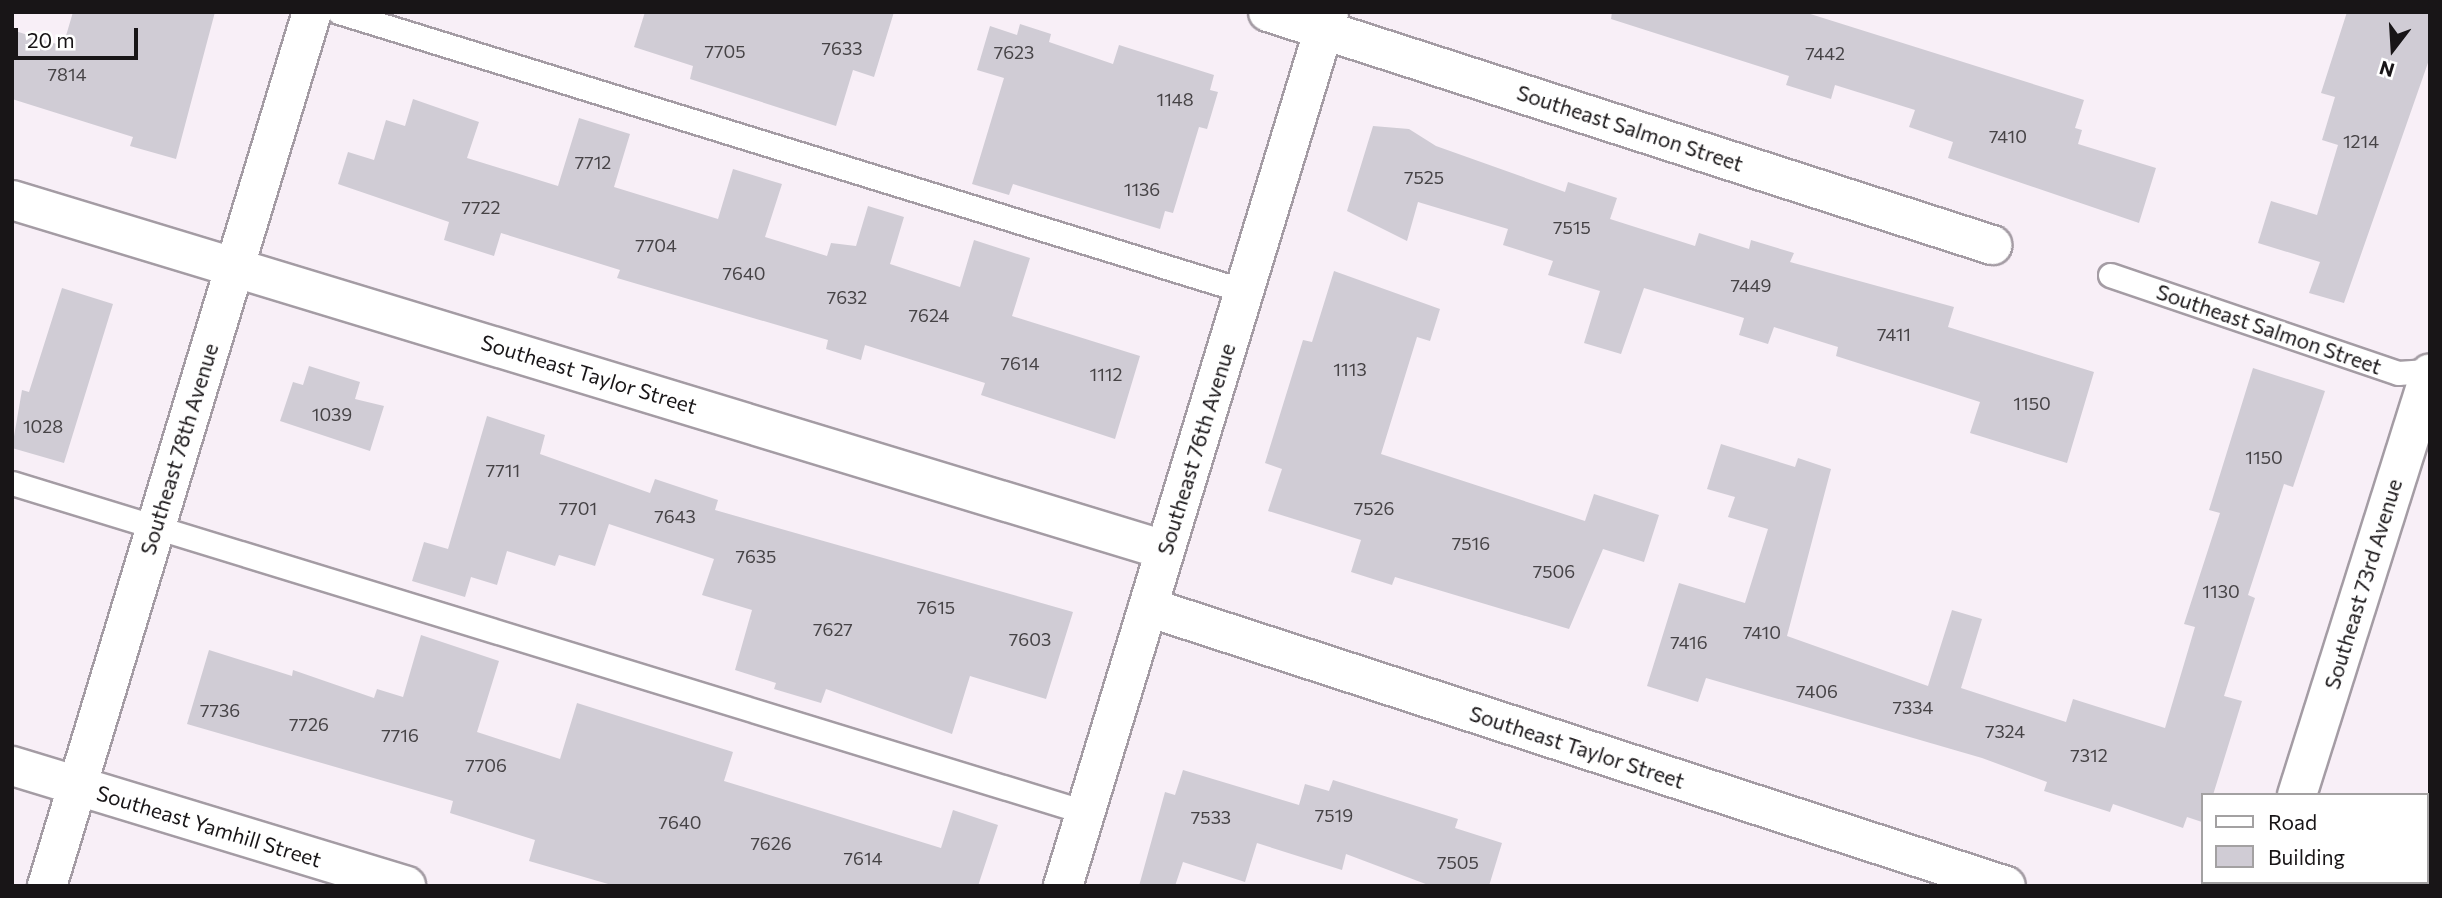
<!DOCTYPE html>
<html>
<head>
<meta charset="utf-8">
<style>
	body { margin:0 }
	#map { position:relative; width:2442px; height:898px; overflow:hidden; background:#f8eff7; font-family:Commissioner,sans-serif }
	div>[style] { position:absolute }
	[style*='--x'] { left:calc(var(--x)*1px); top:calc(var(--y)*1px); width:calc(var(--w)*1px); rotate:calc(var(--a)*1deg) }
	.building>* { inset:0; background:#d0ccd5 }
	.roads { filter:drop-shadow(2px 0 #a49ca4) drop-shadow(-2px 0 #a49ca4) drop-shadow(0 2px #a49ca4) drop-shadow(0 -2px #a49ca4) }
	.lane>* { height:23px; margin:-11.5px; padding:0 11.5px; transform-origin:11.5px; border-radius:11.5px; background:#fff }
	.street>* { height:38px; margin:-19px; padding:0 19px; transform-origin:19px; border-radius:19px; background:#fff }
	span { translate:-50% -50%; white-space:nowrap; text-align:center; line-height:1.15; -webkit-text-stroke:6px #fff; paint-order:stroke }
	.number-label { font-size:18px; color:#464346 }
	.number-label span { -webkit-text-stroke-width:0 }
	.street-label { font-size:21px; color:#181517 }
	.frame { position:absolute; inset:0; border:14px solid #181517; pointer-events:none }
	.legend { position:absolute; left:2201px; top:793px; width:228px; height:91px; box-sizing:border-box; background:#fff; border:2px solid #a3a1a2; margin:0; padding:9px 12px; list-style:none; font-size:21px; color:#181517 }
	.legend li { display:flex; align-items:center; gap:14px; height:35px }
	.legend b { width:35px; border:2px solid #a3a1a2 }
	.north { position:absolute; left:2358px; top:14px; width:70px; height:70px; -webkit-text-stroke:5px #fff; paint-order:stroke; rotate:197deg; font-size:19px; font-weight:700; line-height:28px; text-align:center; color:#181517 }
	.north::after { content:''; display:block; margin:auto; width:24px; height:32px; background:#181517; clip-path:polygon(50% 0,100% 100%,50% 72%,0 100%) }
	.scale { position:absolute; left:14px; top:28px; width:124px; height:32px; box-sizing:border-box; border:4px solid #181517; border-top:0; padding-left:9px; font-size:21px; line-height:24px; white-space:nowrap; color:#181517; -webkit-text-stroke:5px #fff; paint-order:stroke }
</style>
</head>
<body>
<div id="map">
	<div class="building">
		<div style="clip-path:polygon(73px 12px,215px 12px,176px 159px,130px 146px,133px 137px,12px 99px,12px 30px,63px 46px)"></div>
		<div style="clip-path:polygon(645px 12px,894px 12px,874px 77px,853px 70px,836px 126px,690px 79px,693px 66px,634px 47px)"></div>
		<div style="clip-path:polygon(1612px 12px,1804px 12px,2084px 100px,2075px 128px,2082px 130px,2078px 144px,2156px 168px,2139px 223px,1948px 158px,1953px 142px,1909px 127px,1915px 110px,1835px 85px,1831px 99px,1786px 85px,1789px 76px,1611px 19px)"></div>
		<div style="clip-path:polygon(2347px 12px,2430px 12px,2430px 57px,2344px 303px,2309px 293px,2320px 262px,2258px 243px,2271px 201px,2317px 215px,2338px 145px,2322px 140px,2335px 97px,2321px 93px)"></div>
		<div style="clip-path:polygon(1020px 24px,1051px 34px,1049px 42px,1113px 64px,1119px 45px,1214px 75px,1210px 90px,1218px 92px,1207px 129px,1199px 127px,1173px 213px,1165px 211px,1160px 229px,1013px 184px,1009px 195px,972px 184px,1004px 78px,977px 70px,990px 26px,1017px 35px)"></div>
		<div style="clip-path:polygon(413px 99px,479px 122px,467px 158px,558px 186px,579px 118px,630px 134px,614px 187px,718px 219px,733px 169px,782px 184px,765px 237px,827px 256px,831px 243px,856px 246px,868px 206px,904px 217px,890px 264px,960px 287px,974px 240px,1030px 258px,1012px 316px,1140px 356px,1115px 439px,981px 395px,985px 383px,865px 345px,861px 360px,826px 349px,828px 340px,617px 278px,620px 270px,501px 233px,494px 256px,444px 240px,449px 222px,338px 184px,348px 152px,374px 160px,386px 120px,405px 126px)"></div>
		<div style="clip-path:polygon(1373px 126px,1409px 129px,1436px 146px,1565px 192px,1568px 182px,1617px 198px,1610px 219px,1695px 246px,1699px 233px,1749px 249px,1751px 240px,1794px 253px,1790px 262px,1954px 307px,1948px 327px,2094px 372px,2067px 463px,1970px 433px,1980px 402px,1836px 356px,1838px 347px,1774px 327px,1768px 344px,1739px 335px,1744px 318px,1644px 288px,1621px 354px,1584px 343px,1600px 291px,1548px 275px,1553px 261px,1503px 245px,1508px 229px,1418px 202px,1407px 241px,1347px 211px)"></div>
		<div style="clip-path:polygon(1334px 271px,1440px 309px,1430px 341px,1417px 337px,1381px 454px,1585px 521px,1594px 494px,1659px 515px,1644px 562px,1603px 549px,1569px 629px,1395px 577px,1392px 585px,1351px 572px,1361px 540px,1268px 511px,1282px 469px,1265px 463px,1303px 340px,1312px 342px)"></div>
		<div style="clip-path:polygon(62px 288px,113px 304px,64px 463px,12px 448px,22px 390px,29px 392px)"></div>
		<div style="clip-path:polygon(309px 366px,360px 382px,355px 399px,384px 406px,370px 451px,280px 421px,293px 382px,303px 385px)"></div>
		<div style="clip-path:polygon(2253px 368px,2325px 391px,2293px 487px,2284px 484px,2248px 595px,2255px 598px,2224px 696px,2242px 701px,2213px 795px,2202px 795px,2202px 822px,2187px 817px,2183px 828px,2113px 804px,2110px 812px,2044px 791px,2047px 782px,1982px 758px,1706px 678px,1698px 702px,1647px 686px,1679px 583px,1745px 603px,1768px 529px,1728px 517px,1735px 497px,1707px 489px,1721px 444px,1795px 467px,1798px 458px,1831px 469px,1787px 636px,1928px 686px,1952px 610px,1982px 619px,1961px 688px,2066px 722px,2073px 699px,2165px 728px,2195px 627px,2184px 624px,2220px 513px,2209px 510px)"></div>
		<div style="clip-path:polygon(487px 416px,545px 435px,540px 454px,650px 493px,655px 479px,718px 500px,715px 510px,1073px 612px,1046px 699px,970px 676px,952px 734px,826px 689px,821px 703px,774px 689px,776px 683px,735px 670px,752px 610px,702px 595px,714px 559px,609px 524px,595px 566px,559px 555px,555px 566px,507px 551px,497px 585px,471px 577px,465px 597px,412px 581px,424px 542px,448px 549px)"></div>
		<div style="clip-path:polygon(421px 635px,499px 661px,477px 732px,560px 759px,577px 703px,733px 752px,724px 781px,941px 848px,953px 810px,998px 825px,978px 886px,615px 886px,529px 861px,535px 840px,450px 813px,453px 801px,187px 724px,209px 650px,292px 676px,293px 670px,374px 698px,377px 689px,403px 697px)"></div>
		<div style="clip-path:polygon(1183px 770px,1299px 805px,1305px 784px,1329px 791px,1333px 780px,1458px 819px,1455px 828px,1502px 843px,1489px 886px,1431px 886px,1346px 854px,1342px 870px,1257px 843px,1245px 882px,1183px 862px,1175px 886px,1139px 886px,1165px 792px,1175px 795px)"></div>
	</div>
	<div class="roads">
		<div class="lane">
			<div style="--x:339;--y:12;--w:947;--a:17.13"></div>
			<div style="--x:2110;--y:275;--w:304;--a:18.8"></div>
			<div style="--x:2398;--y:373;--w:32;--a:-4"></div>
			<div style="--x:12;--y:483;--w:1122;--a:17.05"></div>
		</div>
		<div class="street">
			<div style="--x:1268;--y:12;--w:761;--a:17.84"></div>
			<div style="--x:12;--y:200;--w:1205;--a:16.89"></div>
			<div style="--x:1148;--y:607;--w:902;--a:18.01"></div>
			<div style="--x:12;--y:766;--w:412;--a:16.9"></div>
			<div style="--x:2297;--y:795;--w:442;--a:-72.5"></div>
			<div style="--x:47;--y:886;--w:913;--a:-73.13"></div>
			<div style="--x:1063;--y:886;--w:914;--a:-73.07"></div>
			<div style="--x:2269;--y:886;--w:4;--a:-76"></div>
		</div>
	</div>
	<div class="number-label">
		<span style="left:842px;top:48px">7633</span>
		<span style="left:725px;top:51px">7705</span>
		<span style="left:1014px;top:52px">7623</span>
		<span style="left:1825px;top:53px">7442</span>
		<span style="left:67px;top:74px">7814</span>
		<span style="left:1175px;top:99px">1148</span>
		<span style="left:2008px;top:136px">7410</span>
		<span style="left:2361px;top:141px">1214</span>
		<span style="left:593px;top:162px">7712</span>
		<span style="left:1424px;top:177px">7525</span>
		<span style="left:1142px;top:189px">1136</span>
		<span style="left:481px;top:207px">7722</span>
		<span style="left:1572px;top:227px">7515</span>
		<span style="left:656px;top:245px">7704</span>
		<span style="left:744px;top:273px">7640</span>
		<span style="left:1751px;top:285px">7449</span>
		<span style="left:847px;top:297px">7632</span>
		<span style="left:929px;top:315px">7624</span>
		<span style="left:1894px;top:334px">7411</span>
		<span style="left:1020px;top:363px">7614</span>
		<span style="left:1350px;top:369px">1113</span>
		<span style="left:1106px;top:374px">1112</span>
		<span style="left:2032px;top:403px">1150</span>
		<span style="left:332px;top:414px">1039</span>
		<span style="left:43px;top:426px">1028</span>
		<span style="left:2264px;top:457px">1150</span>
		<span style="left:503px;top:470px">7711</span>
		<span style="left:578px;top:508px">7701</span>
		<span style="left:1374px;top:508px">7526</span>
		<span style="left:675px;top:516px">7643</span>
		<span style="left:1471px;top:543px">7516</span>
		<span style="left:756px;top:556px">7635</span>
		<span style="left:1554px;top:571px">7506</span>
		<span style="left:2221px;top:591px">1130</span>
		<span style="left:936px;top:607px">7615</span>
		<span style="left:833px;top:629px">7627</span>
		<span style="left:1762px;top:632px">7410</span>
		<span style="left:1030px;top:639px">7603</span>
		<span style="left:1689px;top:642px">7416</span>
		<span style="left:1817px;top:691px">7406</span>
		<span style="left:1913px;top:707px">7334</span>
		<span style="left:220px;top:710px">7736</span>
		<span style="left:309px;top:724px">7726</span>
		<span style="left:2005px;top:731px">7324</span>
		<span style="left:400px;top:735px">7716</span>
		<span style="left:2089px;top:755px">7312</span>
		<span style="left:486px;top:765px">7706</span>
		<span style="left:1334px;top:815px">7519</span>
		<span style="left:1211px;top:817px">7533</span>
		<span style="left:680px;top:822px">7640</span>
		<span style="left:771px;top:843px">7626</span>
		<span style="left:863px;top:858px">7614</span>
		<span style="left:1458px;top:862px">7505</span>
	</div>
	<div class="street-label">
		<span style="left:1630px;top:128px;rotate:18deg">Southeast Salmon Street</span>
		<span style="left:2269px;top:329px;rotate:19deg">Southeast Salmon Street</span>
		<span style="left:589px;top:374px;rotate:17deg">Southeast Taylor Street</span>
		<span style="left:179px;top:449px;rotate:-73deg">Southeast 78th Avenue</span>
		<span style="left:1196px;top:449px;rotate:-73deg">Southeast 76th Avenue</span>
		<span style="left:2363px;top:584px;rotate:-73deg">Southeast 73rd Avenue</span>
		<span style="left:1577px;top:747px;rotate:18deg">Southeast Taylor Street</span>
		<span style="left:209px;top:826px;rotate:17deg">Southeast Yamhill Street</span>
	</div>
	<div class="frame"></div>
	<ul class="legend">
	<li><b style="height:9px;background:#fff"></b>Road</li>
	<li><b style="height:19px;background:#d0ccd5"></b>Building</li>
	</ul>
	<div class="north">N</div>
	<div class="scale">20 m</div>
</div>
</body>
</html>
